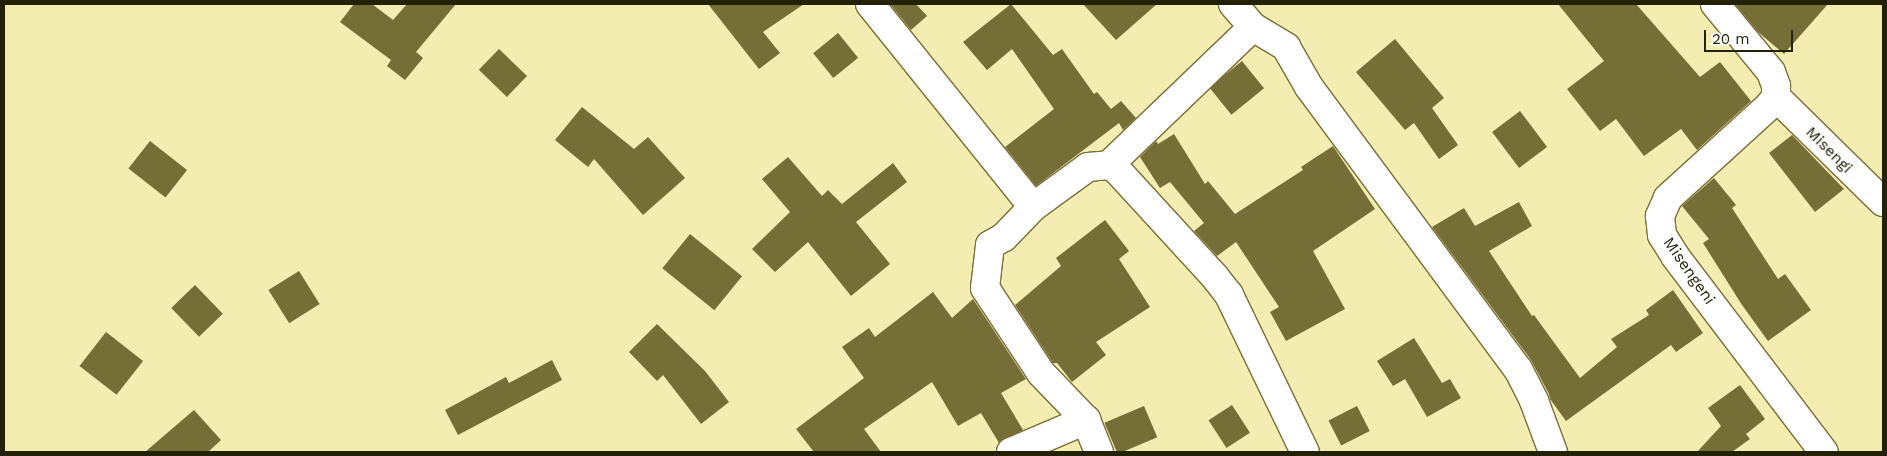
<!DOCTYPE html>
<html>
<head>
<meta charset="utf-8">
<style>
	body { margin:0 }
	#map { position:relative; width:1887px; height:456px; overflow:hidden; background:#f4edb1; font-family:"Work Sans",sans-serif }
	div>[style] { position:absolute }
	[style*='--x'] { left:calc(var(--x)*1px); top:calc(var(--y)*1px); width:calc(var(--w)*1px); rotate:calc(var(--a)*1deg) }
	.building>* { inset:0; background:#756e36; transform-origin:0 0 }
	.roads { filter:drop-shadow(1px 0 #776f37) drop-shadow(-1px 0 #776f37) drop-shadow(0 1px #776f37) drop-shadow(0 -1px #776f37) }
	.minor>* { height:28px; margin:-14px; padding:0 14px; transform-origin:14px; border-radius:14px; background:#fff }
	span { translate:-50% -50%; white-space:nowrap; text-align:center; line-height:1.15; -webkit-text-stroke:4px #fff; paint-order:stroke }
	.street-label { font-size:16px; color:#242109 }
	.frame { position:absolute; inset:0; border:5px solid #242109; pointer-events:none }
	.scale { position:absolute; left:1704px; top:30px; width:89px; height:22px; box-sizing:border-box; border:2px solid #242109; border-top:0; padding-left:6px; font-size:15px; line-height:18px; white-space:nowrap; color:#242109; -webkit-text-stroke:4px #fff; paint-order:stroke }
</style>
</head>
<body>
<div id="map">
	<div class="building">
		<div style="clip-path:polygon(354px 4px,372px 4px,393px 20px,407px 4px,456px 4px,416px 52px,423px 58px,405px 80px,387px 66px,391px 60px,340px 22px)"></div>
		<div style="clip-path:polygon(708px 4px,804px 4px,763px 32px,780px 53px,759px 69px)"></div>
		<div style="clip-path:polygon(890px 4px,916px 4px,927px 16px,911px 30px)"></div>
		<div style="clip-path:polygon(1011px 4px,1053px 55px,1062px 49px,1094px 94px,1097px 92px,1111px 109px,1121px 101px,1136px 118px,1123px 130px,1119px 123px,1036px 186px,1005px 147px,1054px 109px,1012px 49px,987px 70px,963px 42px)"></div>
		<div style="clip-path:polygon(1083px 4px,1157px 4px,1116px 40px)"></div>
		<div style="clip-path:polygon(1558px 4px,1636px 4px,1700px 77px,1720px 62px,1751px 101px,1697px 150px,1681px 129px,1644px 156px,1616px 119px,1600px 131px,1567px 89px,1604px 61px)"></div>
		<div style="clip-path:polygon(1735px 4px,1828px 4px,1784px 54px,1758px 32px)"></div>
		<div style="left:838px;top:33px;width:32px;height:32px;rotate:51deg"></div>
		<div style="clip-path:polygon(1395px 39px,1444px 98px,1432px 108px,1458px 145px,1439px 159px,1414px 123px,1405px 130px,1356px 72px)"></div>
		<div style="left:499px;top:49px;width:39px;height:29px;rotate:44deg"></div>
		<div style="left:1242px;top:61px;width:35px;height:42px;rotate:51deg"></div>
		<div style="clip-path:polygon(582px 107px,634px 149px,648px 137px,685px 178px,643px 215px,594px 159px,588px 167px,555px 140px)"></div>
		<div style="left:1520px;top:111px;width:45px;height:35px;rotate:53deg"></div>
		<div style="clip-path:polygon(1174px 134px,1205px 184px,1208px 181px,1235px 214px,1303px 170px,1301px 167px,1333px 146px,1375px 209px,1313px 251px,1345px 309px,1286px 341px,1270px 312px,1279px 307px,1236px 242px,1217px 256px,1194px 231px,1204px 223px,1170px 182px,1160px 188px,1140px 157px,1156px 141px,1158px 144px)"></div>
		<div style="clip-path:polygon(1792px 135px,1844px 189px,1815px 212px,1769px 153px)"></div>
		<div style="left:150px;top:141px;width:47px;height:35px;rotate:38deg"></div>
		<div style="clip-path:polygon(788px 157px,822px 196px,828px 190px,842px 204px,893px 163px,907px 182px,856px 222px,890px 264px,851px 296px,808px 242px,775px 272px,752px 249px,790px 212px,762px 179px)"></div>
		<div style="clip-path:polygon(1714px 178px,1736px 205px,1732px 208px,1778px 279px,1785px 274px,1811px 310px,1768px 341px,1742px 305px,1703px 243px,1709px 239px,1682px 206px)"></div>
		<div style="clip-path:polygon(1519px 202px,1532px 226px,1489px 251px,1532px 316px,1534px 315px,1580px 378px,1617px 347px,1611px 339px,1649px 315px,1646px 310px,1673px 290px,1703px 333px,1676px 352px,1671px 345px,1566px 421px,1550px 399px,1549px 394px,1531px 360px,1432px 227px,1464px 208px,1475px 226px)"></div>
		<div style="clip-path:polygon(1105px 220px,1129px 251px,1119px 259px,1150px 307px,1096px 342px,1106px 355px,1072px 382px,1057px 363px,1053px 363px,1015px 305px,1061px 266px,1056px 258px)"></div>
		<div style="left:690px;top:234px;width:67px;height:44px;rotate:39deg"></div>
		<div style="left:299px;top:271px;width:39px;height:36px;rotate:58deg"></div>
		<div style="left:195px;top:285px;width:40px;height:33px;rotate:46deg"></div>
		<div style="clip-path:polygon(933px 292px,952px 318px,973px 299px,1026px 379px,1001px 393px,1023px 430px,999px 443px,981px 413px,958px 426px,932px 382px,864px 429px,881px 452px,814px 452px,796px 429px,864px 378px,842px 347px,869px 328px,875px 337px)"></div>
		<div style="clip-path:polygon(657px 324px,705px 371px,729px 402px,701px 424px,663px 375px,657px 381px,629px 352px)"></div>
		<div style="left:106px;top:332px;width:47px;height:43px;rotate:38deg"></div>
		<div style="clip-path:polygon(1414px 338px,1442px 383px,1450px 379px,1461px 398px,1427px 417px,1405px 379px,1393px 386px,1377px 361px)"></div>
		<div style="clip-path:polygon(552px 360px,562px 380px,458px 435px,445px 410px,506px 377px,509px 383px)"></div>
		<div style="clip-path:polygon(1740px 385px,1765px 419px,1746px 434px,1750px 439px,1732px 452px,1697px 452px,1721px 426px,1708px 408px)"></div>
		<div style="left:1232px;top:405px;width:33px;height:28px;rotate:57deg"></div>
		<div style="left:1144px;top:406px;width:34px;height:43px;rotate:67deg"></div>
		<div style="left:1357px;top:406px;width:28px;height:32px;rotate:63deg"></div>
		<div style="clip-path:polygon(194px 410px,221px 440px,208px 452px,145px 452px)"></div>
	</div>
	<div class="roads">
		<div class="minor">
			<div style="--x:870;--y:4;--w:260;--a:51.2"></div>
			<div style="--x:1033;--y:207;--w:42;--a:134"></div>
			<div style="--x:1004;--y:237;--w:16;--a:150"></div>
			<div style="--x:990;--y:245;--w:43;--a:96.6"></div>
			<div style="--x:985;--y:288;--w:102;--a:56.6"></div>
			<div style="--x:1041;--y:373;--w:65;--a:46.2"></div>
			<div style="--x:1086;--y:420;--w:35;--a:68"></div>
			<div style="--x:1233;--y:4;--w:30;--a:49"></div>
			<div style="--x:1253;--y:27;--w:39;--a:31"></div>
			<div style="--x:1286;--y:47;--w:46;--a:60.1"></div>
			<div style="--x:1309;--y:87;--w:351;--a:53.5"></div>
			<div style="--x:1518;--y:369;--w:36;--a:63"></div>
			<div style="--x:1534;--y:401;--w:54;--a:69.6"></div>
			<div style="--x:1715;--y:4;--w:88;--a:50.5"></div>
			<div style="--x:1771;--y:72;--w:15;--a:70"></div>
			<div style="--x:1776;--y:86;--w:11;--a:90"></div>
			<div style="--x:1776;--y:97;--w:11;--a:128"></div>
			<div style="--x:1769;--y:106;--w:137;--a:137.7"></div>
			<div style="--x:1668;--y:198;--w:20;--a:114"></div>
			<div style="--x:1660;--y:216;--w:19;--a:84"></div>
			<div style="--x:1662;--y:235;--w:25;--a:58"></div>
			<div style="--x:1675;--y:256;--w:246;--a:52.8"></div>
			<div style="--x:1776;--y:97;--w:150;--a:44.5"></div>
			<div style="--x:1109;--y:165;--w:199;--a:-43.8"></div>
			<div style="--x:1033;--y:207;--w:68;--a:-36"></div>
			<div style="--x:1088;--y:167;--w:21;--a:-5"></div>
			<div style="--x:1109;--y:165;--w:9;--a:32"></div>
			<div style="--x:1117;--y:170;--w:145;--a:47.5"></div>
			<div style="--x:1215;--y:277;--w:23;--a:52"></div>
			<div style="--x:1229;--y:295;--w:174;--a:64.2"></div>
			<div style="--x:1011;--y:452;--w:82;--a:-23.1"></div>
		</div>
	</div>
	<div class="street-label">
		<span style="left:1829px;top:150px;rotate:45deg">Misengi</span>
		<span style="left:1689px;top:271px;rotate:55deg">Misengeni</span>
	</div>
	<div class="frame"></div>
	<div class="scale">20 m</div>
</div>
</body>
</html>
